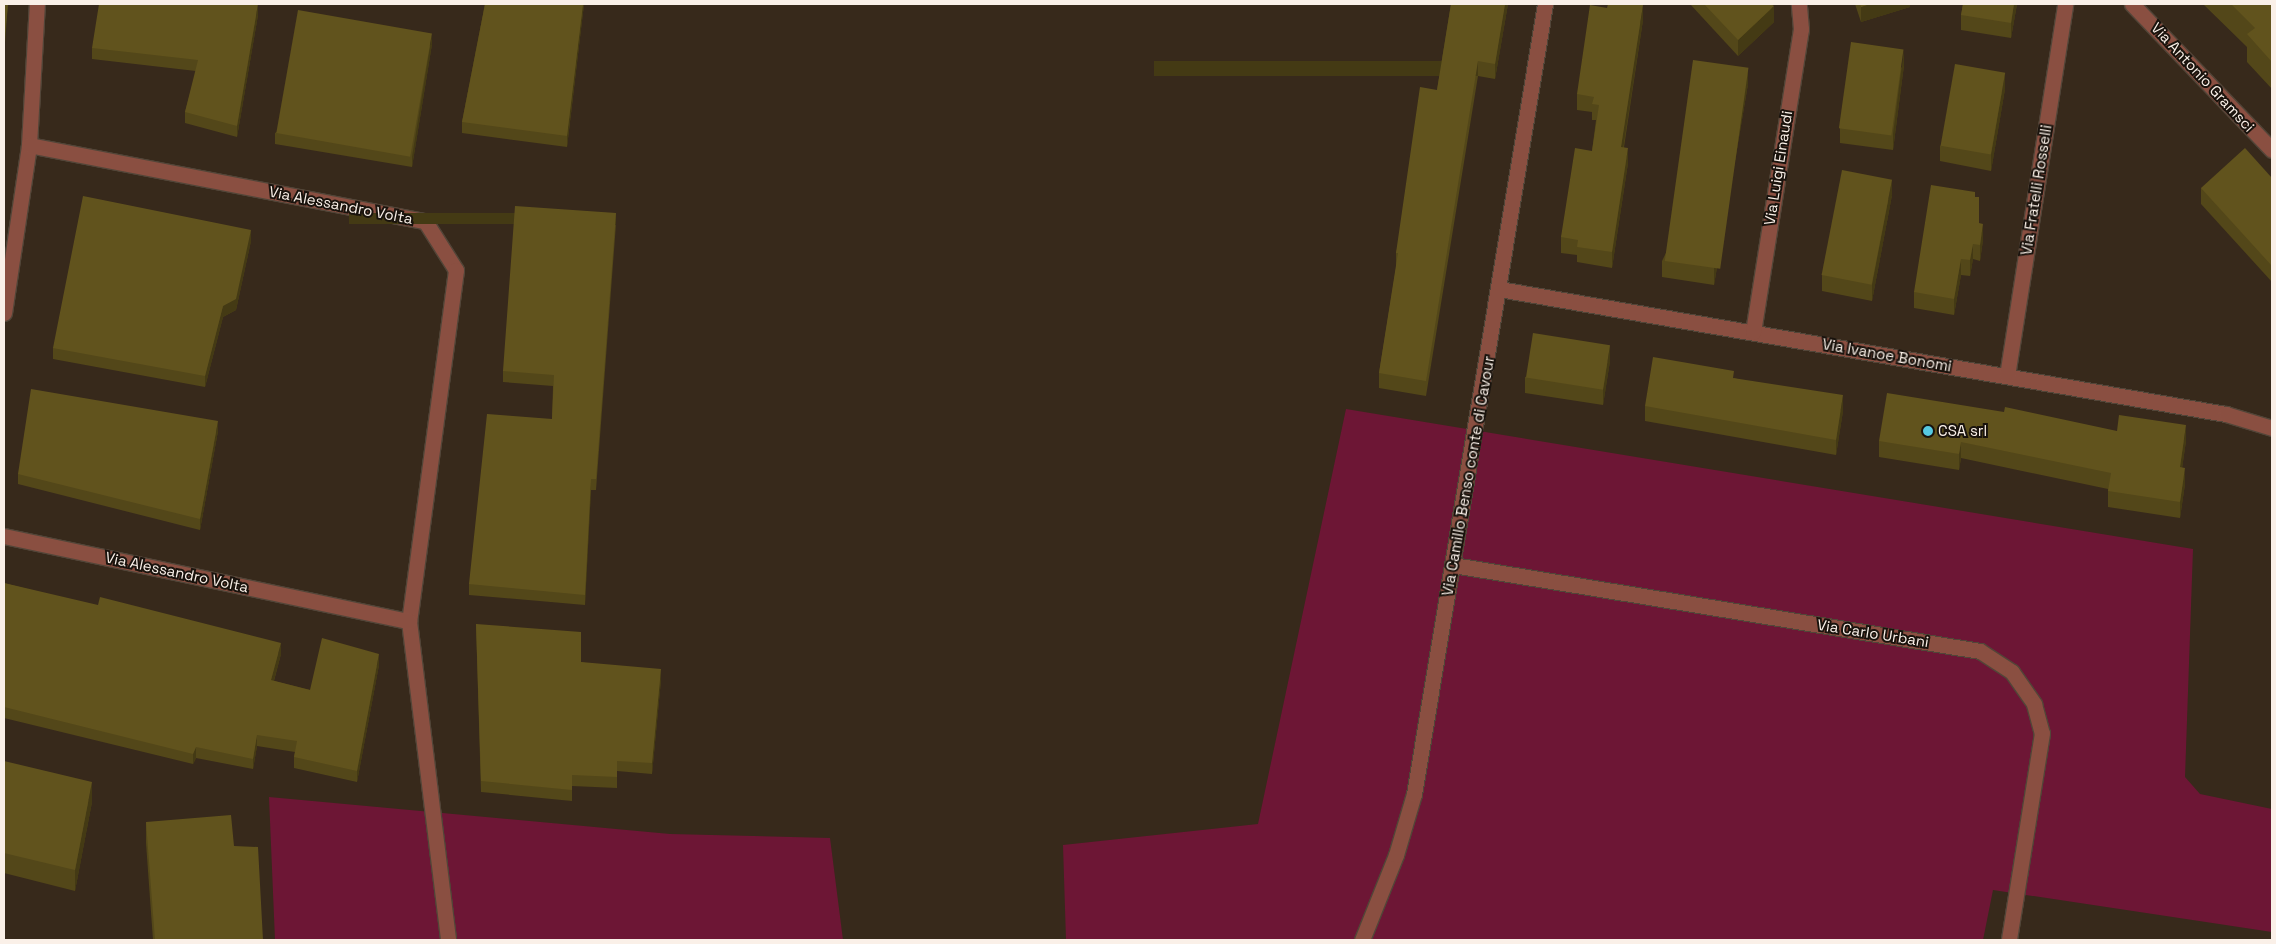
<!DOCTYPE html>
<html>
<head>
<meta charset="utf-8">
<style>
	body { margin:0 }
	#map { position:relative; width:2276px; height:944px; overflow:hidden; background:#37291b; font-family:"Space Grotesk",sans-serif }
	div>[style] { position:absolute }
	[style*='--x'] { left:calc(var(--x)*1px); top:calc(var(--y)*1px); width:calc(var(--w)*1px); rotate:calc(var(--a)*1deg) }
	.green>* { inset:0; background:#6d1635 }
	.roads { filter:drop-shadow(1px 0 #524538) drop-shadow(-1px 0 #524538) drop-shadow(0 1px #524538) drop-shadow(0 -1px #524538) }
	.minor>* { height:15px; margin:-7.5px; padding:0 7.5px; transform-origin:7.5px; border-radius:7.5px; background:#8a4f41 }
	.wall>* { inset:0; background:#534719 }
	.shaded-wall>* { inset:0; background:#443a14; transform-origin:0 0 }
	.building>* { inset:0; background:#61531d; transform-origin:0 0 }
	.dots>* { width:14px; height:14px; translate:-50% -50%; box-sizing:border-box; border:2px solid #19130d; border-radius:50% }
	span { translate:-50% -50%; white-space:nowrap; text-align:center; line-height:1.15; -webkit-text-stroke:4px #19130d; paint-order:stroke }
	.street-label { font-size:15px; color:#faf0e8 }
	.poi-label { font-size:15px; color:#faf0e8 }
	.left { translate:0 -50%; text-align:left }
	.frame { position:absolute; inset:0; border:5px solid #faf0e8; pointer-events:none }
</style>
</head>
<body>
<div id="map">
	<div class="green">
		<div style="clip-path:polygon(1346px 409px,2193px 549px,2185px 777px,2200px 794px,2272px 809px,2272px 932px,1993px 890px,1983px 940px,1066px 940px,1063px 845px,1258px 824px)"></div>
		<div style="clip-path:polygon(269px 797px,670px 834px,830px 838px,843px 940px,275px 940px)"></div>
	</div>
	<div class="roads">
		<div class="minor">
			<div style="--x:2132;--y:4;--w:202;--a:46.2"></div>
			<div style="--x:29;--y:145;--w:141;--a:-86.8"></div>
			<div style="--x:1499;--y:289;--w:738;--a:9.76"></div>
			<div style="--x:2226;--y:414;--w:48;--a:16.9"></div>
			<div style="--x:4;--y:313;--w:170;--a:-81.5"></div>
			<div style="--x:29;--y:145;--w:403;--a:10.9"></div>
			<div style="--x:425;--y:221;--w:58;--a:57.7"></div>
			<div style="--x:456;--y:270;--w:354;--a:97.6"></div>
			<div style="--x:409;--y:621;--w:321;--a:83"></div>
			<div style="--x:1753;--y:332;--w:307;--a:-81"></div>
			<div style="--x:1801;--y:29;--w:25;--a:-95"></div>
			<div style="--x:2007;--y:376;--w:376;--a:-81.1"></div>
			<div style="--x:4;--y:536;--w:414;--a:11.9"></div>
			<div style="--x:1453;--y:565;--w:534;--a:9.27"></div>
			<div style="--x:1980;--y:651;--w:38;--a:33"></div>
			<div style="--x:2012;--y:672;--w:39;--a:55"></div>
			<div style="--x:2034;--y:704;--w:30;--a:75"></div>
			<div style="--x:2042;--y:733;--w:210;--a:99.1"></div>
			<div style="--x:1362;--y:940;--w:92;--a:-68.2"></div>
			<div style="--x:1396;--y:855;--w:64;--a:-73.6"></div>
			<div style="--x:1414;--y:794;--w:801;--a:-80.58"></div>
		</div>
	</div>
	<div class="wall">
		<div style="clip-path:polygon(4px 4px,8px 4px,5px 43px,4px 43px)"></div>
		<div style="clip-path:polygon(485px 4px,584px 4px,567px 147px,462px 133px,462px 122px)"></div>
		<div style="clip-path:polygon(1451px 4px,1508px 4px,1495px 79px,1478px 76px,1426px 396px,1379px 388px,1379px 373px,1396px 268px,1396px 253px,1437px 90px)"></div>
		<div style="clip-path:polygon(1690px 4px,1771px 4px,1774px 22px,1738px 56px)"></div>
		<div style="clip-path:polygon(1855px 4px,1910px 4px,1910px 7px,1861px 22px)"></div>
		<div style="clip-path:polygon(1963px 4px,2017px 4px,2011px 38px,1961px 30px,1961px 15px)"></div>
		<div style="clip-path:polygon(2203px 4px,2272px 4px,2272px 89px,2247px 62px,2247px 47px)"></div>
		<div style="clip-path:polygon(258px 15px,237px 137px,185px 123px,185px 112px,196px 71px,92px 59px,92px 48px)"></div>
		<div style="clip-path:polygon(1643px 20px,1624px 147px,1628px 163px,1612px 268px,1577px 262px,1577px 255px,1561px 253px,1561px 237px,1592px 151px,1596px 120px,1592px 120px,1592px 112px,1577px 110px,1577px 94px)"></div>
		<div style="clip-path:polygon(432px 44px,412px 167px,275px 144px,275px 133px)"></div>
		<div style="clip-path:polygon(1904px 65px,1893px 150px,1840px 143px,1840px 128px)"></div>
		<div style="clip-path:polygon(1748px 84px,1714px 285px,1662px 277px,1662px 261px)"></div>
		<div style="clip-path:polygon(2005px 89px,1991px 171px,1940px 161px,1940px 146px)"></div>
		<div style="clip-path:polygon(2272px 178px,2272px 282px,2201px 204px,2201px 188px)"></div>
		<div style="clip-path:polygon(1892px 195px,1872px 301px,1822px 291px,1822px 275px)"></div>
		<div style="clip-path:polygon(1975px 197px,1979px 223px,1983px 240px,1980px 261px,1973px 259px,1970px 276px,1961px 275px,1954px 315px,1914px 308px,1914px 292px)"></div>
		<div style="clip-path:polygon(616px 224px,596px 490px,591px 490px,585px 605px,469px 595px,469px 584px,552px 419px,553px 386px,503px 382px,503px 371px)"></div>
		<div style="clip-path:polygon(251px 241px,236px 310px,223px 317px,205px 387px,53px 359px,53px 348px)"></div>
		<div style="clip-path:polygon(1610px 361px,1603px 405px,1525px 393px,1525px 377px)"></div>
		<div style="clip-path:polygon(1734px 378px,1843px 411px,1836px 455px,1645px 421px,1645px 406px)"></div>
		<div style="clip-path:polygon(218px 431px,200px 530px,18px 484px,18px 474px)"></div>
		<div style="clip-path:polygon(2117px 431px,2186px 441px,2182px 468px,2185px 484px,2180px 518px,2108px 507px,2108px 489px,1961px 458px,1959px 470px,1879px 457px,1879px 441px)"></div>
		<div style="clip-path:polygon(4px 583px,281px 654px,274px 681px,310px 690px,379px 665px,357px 782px,294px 768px,294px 757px,295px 752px,257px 746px,253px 769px,196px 758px,193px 764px,4px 718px)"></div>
		<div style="clip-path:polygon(476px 624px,581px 662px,661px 680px,652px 774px,617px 771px,617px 788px,572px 786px,572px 801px,481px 792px)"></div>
		<div style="clip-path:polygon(4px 761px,92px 802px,75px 891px,4px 873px)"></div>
		<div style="clip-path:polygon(146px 822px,234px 846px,263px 940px,153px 940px,146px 843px)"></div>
	</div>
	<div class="shaded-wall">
		<div style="clip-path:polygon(258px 4px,258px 15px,237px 137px,237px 126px)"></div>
		<div style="clip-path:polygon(583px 4px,584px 4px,567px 147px,567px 136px)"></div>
		<div style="clip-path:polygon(1505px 4px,1508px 4px,1495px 79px,1495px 64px)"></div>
		<div style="clip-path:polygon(1870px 4px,1910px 4px,1910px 7px,1861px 22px,1861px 7px)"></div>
		<div style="clip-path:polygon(2014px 4px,2017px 4px,2011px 38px,2011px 23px)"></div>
		<div style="clip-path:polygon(1643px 5px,1643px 20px,1621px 162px,1621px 147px)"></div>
		<div style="clip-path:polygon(1774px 6px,1774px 22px,1738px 56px,1738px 40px)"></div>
		<div style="clip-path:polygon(432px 34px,432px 44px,412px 167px,412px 157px)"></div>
		<div style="clip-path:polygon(1904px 49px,1904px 65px,1893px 150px,1893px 134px)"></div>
		<div style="left:1478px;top:61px;width:15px;height:324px;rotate:90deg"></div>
		<div style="clip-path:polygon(1748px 68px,1748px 84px,1714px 285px,1714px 269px)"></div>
		<div style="clip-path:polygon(2005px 73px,2005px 89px,1991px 171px,1991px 155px)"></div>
		<div style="clip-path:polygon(1628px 148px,1628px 163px,1612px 268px,1612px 252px)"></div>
		<div style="clip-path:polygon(1892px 180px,1892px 195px,1872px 301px,1872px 285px)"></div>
		<div style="left:616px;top:213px;width:11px;height:267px;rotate:90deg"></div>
		<div style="clip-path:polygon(1983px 224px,1983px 240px,1980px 261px,1980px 245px)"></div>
		<div style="clip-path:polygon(251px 230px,251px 241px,236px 310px,223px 317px,205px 387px,205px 376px,223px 306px)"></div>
		<div style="clip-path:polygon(1973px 244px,1973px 259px,1970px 276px,1970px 260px)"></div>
		<div style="clip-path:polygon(1961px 259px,1961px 275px,1954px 315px,1954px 299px)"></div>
		<div style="clip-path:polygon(1610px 345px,1610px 361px,1603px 405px,1603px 390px)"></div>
		<div style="clip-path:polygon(1843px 395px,1843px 411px,1836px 455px,1836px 440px)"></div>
		<div style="clip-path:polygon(218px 421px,218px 431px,200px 530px,200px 519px)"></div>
		<div style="clip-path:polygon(2186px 425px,2186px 441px,2180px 483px,2180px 467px)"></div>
		<div style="clip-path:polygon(1961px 442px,1961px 458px,1959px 470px,1959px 454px)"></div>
		<div style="clip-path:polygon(2185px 468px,2185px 484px,2180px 518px,2180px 502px)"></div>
		<div style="clip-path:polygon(591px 479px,591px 490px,585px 605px,585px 595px)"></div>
		<div style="clip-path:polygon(281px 643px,281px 654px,271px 691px,271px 680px)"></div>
		<div style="clip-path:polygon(379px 654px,379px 665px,357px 782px,357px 771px)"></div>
		<div style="clip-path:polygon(661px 669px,661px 680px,652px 774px,652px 763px)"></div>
		<div style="clip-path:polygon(257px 735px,257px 746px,253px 769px,253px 759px)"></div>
		<div style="clip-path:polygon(196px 747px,196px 758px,193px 764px,193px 754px)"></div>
		<div style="clip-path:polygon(92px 782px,92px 802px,75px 891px,75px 870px)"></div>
	</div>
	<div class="building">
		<div style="clip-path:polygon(4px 4px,8px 4px,5px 33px,4px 32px)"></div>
		<div style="clip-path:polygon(99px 4px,258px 4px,237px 126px,185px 112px,198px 60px,92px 48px)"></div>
		<div style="clip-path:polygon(485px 4px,583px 4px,567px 136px,462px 122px)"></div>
		<div style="clip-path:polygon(1451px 4px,1505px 4px,1495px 64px,1478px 61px,1426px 381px,1379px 373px,1398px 253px,1396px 253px,1420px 87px,1437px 90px)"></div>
		<div style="clip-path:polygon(1608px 4px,1637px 4px,1643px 5px,1621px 147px,1628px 148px,1612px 252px,1577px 247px,1578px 240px,1561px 237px,1575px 148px,1592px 151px,1599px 105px,1592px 104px,1594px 97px,1577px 94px,1590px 5px,1607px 8px)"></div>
		<div style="clip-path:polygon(1704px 4px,1771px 4px,1774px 6px,1738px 40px)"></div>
		<div style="clip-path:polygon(1860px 4px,1870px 4px,1861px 7px)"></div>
		<div style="clip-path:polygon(1963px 4px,2014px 4px,2011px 23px,1961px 15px)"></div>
		<div style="clip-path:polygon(2231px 4px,2272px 4px,2272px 62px,2247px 34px,2255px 28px)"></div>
		<div style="left:298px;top:10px;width:136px;height:125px;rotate:10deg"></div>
		<div style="left:1851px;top:42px;width:53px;height:87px;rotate:8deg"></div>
		<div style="left:1693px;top:60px;width:56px;height:203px;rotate:8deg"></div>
		<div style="left:1955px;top:64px;width:51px;height:83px;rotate:10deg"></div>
		<div style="clip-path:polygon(2245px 148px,2272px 178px,2272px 266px,2201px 188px)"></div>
		<div style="left:1842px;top:170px;width:51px;height:107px;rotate:11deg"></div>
		<div style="clip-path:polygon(1931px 185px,1975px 192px,1975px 197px,1979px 197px,1979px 223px,1983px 224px,1980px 245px,1973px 244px,1970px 260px,1961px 259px,1954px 299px,1914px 292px)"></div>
		<div style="clip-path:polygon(83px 196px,251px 230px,236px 299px,223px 306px,205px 376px,53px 348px)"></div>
		<div style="clip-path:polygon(515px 206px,616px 213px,596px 479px,591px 479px,585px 595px,469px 584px,487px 414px,552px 419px,554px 375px,503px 371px)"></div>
		<div style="left:1533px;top:333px;width:78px;height:45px;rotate:9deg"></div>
		<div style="clip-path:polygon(1653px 357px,1734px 371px,1733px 378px,1843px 395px,1836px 440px,1645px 406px)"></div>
		<div style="clip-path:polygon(31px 389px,218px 421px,200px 519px,18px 474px)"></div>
		<div style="clip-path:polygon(1887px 393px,2004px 412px,2005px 407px,2117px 431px,2119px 415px,2186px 425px,2180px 467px,2185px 468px,2180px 502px,2108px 491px,2111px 473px,1961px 442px,1959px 454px,1879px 441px)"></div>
		<div style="clip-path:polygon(4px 583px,98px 605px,100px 597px,281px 643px,271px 680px,310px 690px,322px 638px,379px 654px,357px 771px,294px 757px,297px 741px,257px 735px,253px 759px,196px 747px,193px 754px,4px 707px)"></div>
		<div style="clip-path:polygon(476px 624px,581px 632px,581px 662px,661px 669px,652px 763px,617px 761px,617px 777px,572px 775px,572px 790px,481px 781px)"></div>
		<div style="clip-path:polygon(4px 761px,92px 782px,75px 870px,4px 853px)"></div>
		<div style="clip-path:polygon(231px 815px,234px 846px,258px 847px,263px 940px,155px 940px,146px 822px)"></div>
	</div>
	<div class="dots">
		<div style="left:1928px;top:431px;background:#56c9e1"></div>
	</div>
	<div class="street-label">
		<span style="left:2203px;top:77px;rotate:47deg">Via Antonio Gramsci</span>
		<span style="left:1778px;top:168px;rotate:-81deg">Via Luigi Einaudi</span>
		<span style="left:2036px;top:190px;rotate:-81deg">Via Fratelli Rosselli</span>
		<span style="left:341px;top:205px;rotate:11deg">Via Alessandro Volta</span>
		<span style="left:1887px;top:355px;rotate:10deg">Via Ivanoe Bonomi</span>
		<span style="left:1468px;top:476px;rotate:-80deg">Via Camillo Benso conte di Cavour</span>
		<span style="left:177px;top:572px;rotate:12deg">Via Alessandro Volta</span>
		<span style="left:1873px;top:633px;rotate:9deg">Via Carlo Urbani</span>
	</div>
	<div class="poi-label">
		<span class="left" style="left:1938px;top:431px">CSA srl</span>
	</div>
	<div class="frame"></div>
</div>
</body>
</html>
